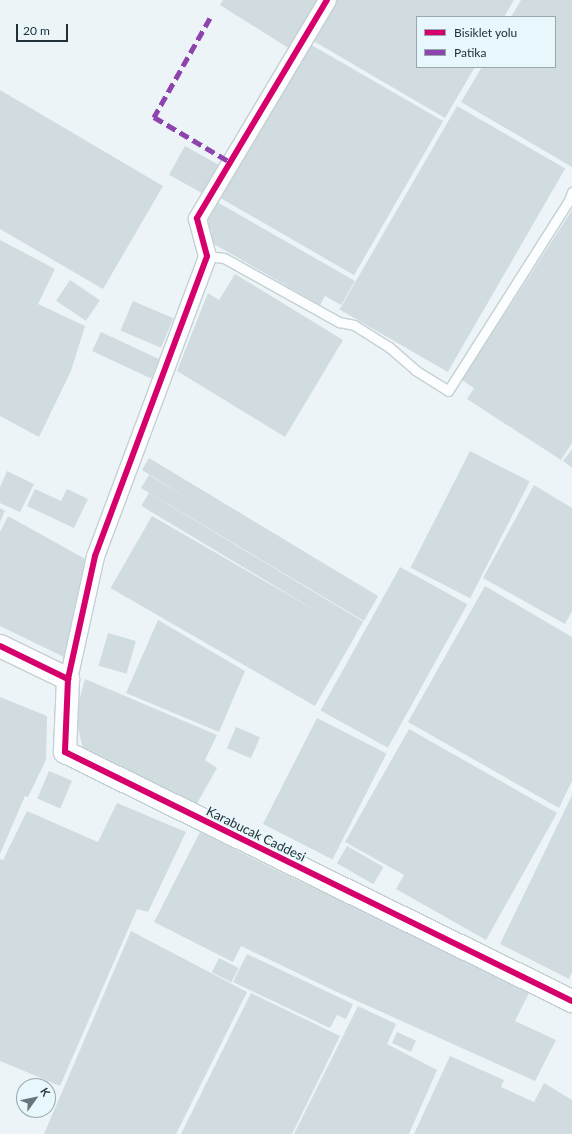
<!DOCTYPE html>
<html>
<head>
<meta charset="utf-8">
<style>
	body { margin:0 }
	#map { position:relative; width:572px; height:1134px; overflow:hidden; background:#ecf4f7; font-family:Lato,sans-serif }
	div>[style] { position:absolute }
	[style*='--x'] { left:calc(var(--x)*1px); top:calc(var(--y)*1px); width:calc(var(--w)*1px); rotate:calc(var(--a)*1deg) }
	.building>* { inset:0; background:#d1dce1; transform-origin:0 0 }
	.roads { filter:drop-shadow(1px 0 #c5d0d4) drop-shadow(-1px 0 #c5d0d4) drop-shadow(0 1px #c5d0d4) drop-shadow(0 -1px #c5d0d4) }
	.lane>* { height:9px; margin:-4.5px; padding:0 4.5px; transform-origin:4.5px; border-radius:4.5px; background:#fcfdfe }
	.street>* { height:17px; margin:-8.5px; padding:0 8.5px; transform-origin:8.5px; border-radius:8.5px; background:#fcfdfe }
	.secondary>* { height:22px; margin:-11px; padding:0 11px; transform-origin:11px; border-radius:11px; background:#fcfdfe }
	.quiet>* { height:5px; margin-top:-2.5px; transform-origin:0; background:repeating-linear-gradient(90deg,#8e44ad 0 10px,transparent 0 15px) }
	.cycleway>* { height:6px; margin:-3px; padding:0 3px; transform-origin:3px; border-radius:3px; background:#d6006c }
	span { translate:-50% -50%; white-space:nowrap; text-align:center; line-height:1.15; -webkit-text-stroke:3.5px #e7f7fc; paint-order:stroke }
	.street-label { font-size:13px; color:#213137 }
	.legend { position:absolute; left:416px; top:16px; width:140px; height:52px; box-sizing:border-box; background:#e7f7fc; border:1px solid #98a8ad; margin:0; padding:5px 7px; list-style:none; font-size:12px; color:#213137 }
	.legend li { display:flex; align-items:center; gap:8px; height:20px }
	.legend b { width:20px; border:1px solid #98a8ad }
	.north { position:absolute; left:16px; top:1078px; width:40px; height:40px; box-sizing:border-box; background:#e7f7fc; border:1px solid #98a8ad; border-radius:50%; rotate:57deg; font-size:11px; font-weight:700; line-height:16px; text-align:center; color:#213137 }
	.north::after { content:''; display:block; margin:auto; width:14px; height:18px; background:#68757a; clip-path:polygon(50% 0,100% 100%,50% 72%,0 100%) }
	.scale { position:absolute; left:16px; top:24px; width:52px; height:18px; box-sizing:border-box; border:2px solid #213137; border-top:0; padding-left:5px; font-size:12px; line-height:14px; white-space:nowrap; color:#213137; -webkit-text-stroke:3px #e7f7fc; paint-order:stroke }
</style>
</head>
<body>
<div id="map">
	<div class="building">
		<div style="clip-path:polygon(223px 0,320px 0,290px 49px,220px 5px)"></div>
		<div style="clip-path:polygon(332px 0,514px 0,504px 17px,417px 17px,417px 67px,475px 67px,445px 118px,310px 39px)"></div>
		<div style="clip-path:polygon(521px 0,572px 0,572px 167px,461px 102px,482px 67px,555px 67px,555px 17px,511px 17px)"></div>
		<div style="left:308px;top:43px;width:156px;height:178px;rotate:30deg"></div>
		<div style="clip-path:polygon(0 90px,163px 186px,103px 289px,0 229px)"></div>
		<div style="left:457px;top:106px;width:125px;height:235px;rotate:30deg"></div>
		<div style="left:185px;top:146px;width:41px;height:33px;rotate:29deg"></div>
		<div style="clip-path:polygon(217px 202px,355px 281px,341px 305px,325px 296px,320px 305px,207px 240px,212px 231px,204px 226px)"></div>
		<div style="clip-path:polygon(572px 210px,572px 443px,561px 460px,467px 399px,474px 388px,462px 380px)"></div>
		<div style="clip-path:polygon(0 240px,55px 269px,38px 304px,85px 326px,71px 371px,39px 437px,0 416px)"></div>
		<div style="clip-path:polygon(235px 274px,343px 340px,285px 437px,177px 371px,208px 293px,219px 300px)"></div>
		<div style="left:70px;top:280px;width:36px;height:25px;rotate:34deg"></div>
		<div style="left:133px;top:301px;width:44px;height:32px;rotate:23deg"></div>
		<div style="left:101px;top:332px;width:65px;height:21px;rotate:25deg"></div>
		<div style="clip-path:polygon(572px 449px,572px 468px,563px 461px)"></div>
		<div style="left:470px;top:451px;width:67px;height:131px;rotate:27deg"></div>
		<div style="clip-path:polygon(149px 458px,378px 596px,364px 621px,141px 488px,149px 475px,193px 501px,142px 470px)"></div>
		<div style="clip-path:polygon(7px 471px,34px 484px,20px 512px,0 503px,0 487px)"></div>
		<div style="clip-path:polygon(534px 485px,572px 508px,572px 611px,565px 624px,483px 578px)"></div>
		<div style="clip-path:polygon(35px 489px,61px 501px,67px 489px,88px 499px,74px 528px,27px 506px)"></div>
		<div style="left:149px;top:493px;width:250px;height:15px;rotate:31deg"></div>
		<div style="clip-path:polygon(0 508px,5px 511px,0 522px)"></div>
		<div style="clip-path:polygon(8px 516px,87px 560px,66px 658px,0 626px,0 532px)"></div>
		<div style="left:152px;top:516px;width:236px;height:83px;rotate:30deg"></div>
		<div style="left:400px;top:567px;width:77px;height:164px;rotate:29deg"></div>
		<div style="clip-path:polygon(485px 586px,572px 637px,572px 781px,559px 808px,408px 722px)"></div>
		<div style="clip-path:polygon(158px 620px,245px 671px,219px 732px,126px 693px)"></div>
		<div style="left:108px;top:633px;width:29px;height:34px;rotate:16deg"></div>
		<div style="clip-path:polygon(85px 679px,217px 735px,205px 760px,217px 768px,195px 807px,85px 757px,75px 716px)"></div>
		<div style="clip-path:polygon(0 697px,47px 716px,46px 760px,28px 797px,25px 796px,0 854px)"></div>
		<div style="left:317px;top:718px;width:78px;height:119px;rotate:27deg"></div>
		<div style="left:236px;top:727px;width:26px;height:23px;rotate:23deg"></div>
		<div style="clip-path:polygon(409px 729px,557px 813px,486px 940px,396px 889px,404px 875px,345px 842px)"></div>
		<div style="left:49px;top:771px;width:25px;height:30px;rotate:23deg"></div>
		<div style="clip-path:polygon(572px 795px,572px 972px,569px 979px,500px 944px)"></div>
		<div style="clip-path:polygon(117px 803px,186px 832px,148px 912px,137px 909px,60px 1086px,0 1061px,0 859px,3px 860px,27px 811px,98px 842px)"></div>
		<div style="clip-path:polygon(200px 832px,278px 871px,531px 989px,515px 1021px,556px 1040px,535px 1081px,335px 991px,241px 946px,233px 962px,154px 922px)"></div>
		<div style="left:347px;top:846px;width:42px;height:20px;rotate:30deg"></div>
		<div style="clip-path:polygon(131px 931px,247px 992px,176px 1134px,44px 1134px)"></div>
		<div style="clip-path:polygon(247px 954px,353px 1004px,346px 1019px,337px 1015px,330px 1028px,233px 982px)"></div>
		<div style="left:219px;top:958px;width:22px;height:16px;rotate:27deg"></div>
		<div style="clip-path:polygon(251px 993px,340px 1036px,292px 1134px,181px 1134px)"></div>
		<div style="clip-path:polygon(358px 1006px,396px 1024px,387px 1044px,437px 1070px,409px 1134px,294px 1134px)"></div>
		<div style="left:397px;top:1032px;width:21px;height:12px;rotate:25deg"></div>
		<div style="clip-path:polygon(450px 1056px,504px 1080px,501px 1087px,534px 1102px,544px 1083px,572px 1100px,572px 1134px,414px 1134px)"></div>
	</div>
	<div class="roads">
		<div class="lane">
			<div style="--x:207;--y:256;--w:17;--a:7"></div>
			<div style="--x:224;--y:258;--w:132;--a:29.1"></div>
			<div style="--x:339;--y:322;--w:15;--a:11"></div>
			<div style="--x:354;--y:325;--w:41;--a:32.2"></div>
			<div style="--x:389;--y:347;--w:35;--a:41"></div>
			<div style="--x:415;--y:370;--w:39;--a:32"></div>
			<div style="--x:448;--y:391;--w:226;--a:-57.6"></div>
			<div style="--x:569;--y:200;--w:9;--a:-69"></div>
		</div>
		<div class="street">
			<div style="--x:68;--y:679;--w:126;--a:-77.6"></div>
			<div style="--x:95;--y:556;--w:320;--a:-69.5"></div>
			<div style="--x:207;--y:256;--w:39;--a:-105"></div>
			<div style="--x:197;--y:218;--w:254;--a:-59.2"></div>
		</div>
		<div class="secondary">
			<div style="--x:0;--y:646;--w:76;--a:25.9"></div>
			<div style="--x:68;--y:679;--w:73;--a:92.4"></div>
			<div style="--x:65;--y:752;--w:565;--a:26.16"></div>
		</div>
	</div>
	<div class="quiet">
		<div style="--x:210;--y:18;--w:114;--a:119.5"></div>
		<div style="--x:154;--y:117;--w:88;--a:30.6"></div>
	</div>
	<div class="cycleway">
		<div style="--x:0;--y:646;--w:76;--a:25.9"></div>
		<div style="--x:68;--y:679;--w:73;--a:92.4"></div>
		<div style="--x:65;--y:752;--w:565;--a:26.16"></div>
		<div style="--x:68;--y:679;--w:126;--a:-77.6"></div>
		<div style="--x:95;--y:556;--w:320;--a:-69.5"></div>
		<div style="--x:207;--y:256;--w:39;--a:-105"></div>
		<div style="--x:197;--y:218;--w:254;--a:-59.2"></div>
	</div>
	<div class="street-label">
		<span style="left:256px;top:834px;rotate:26deg">Karabucak Caddesi</span>
	</div>
	<ul class="legend">
	<li><b style="height:5px;background:#d6006c"></b>Bisiklet yolu</li>
	<li><b style="height:5px;background:#8e44ad"></b>Patika</li>
	</ul>
	<div class="north">K</div>
	<div class="scale">20 m</div>
</div>
</body>
</html>
